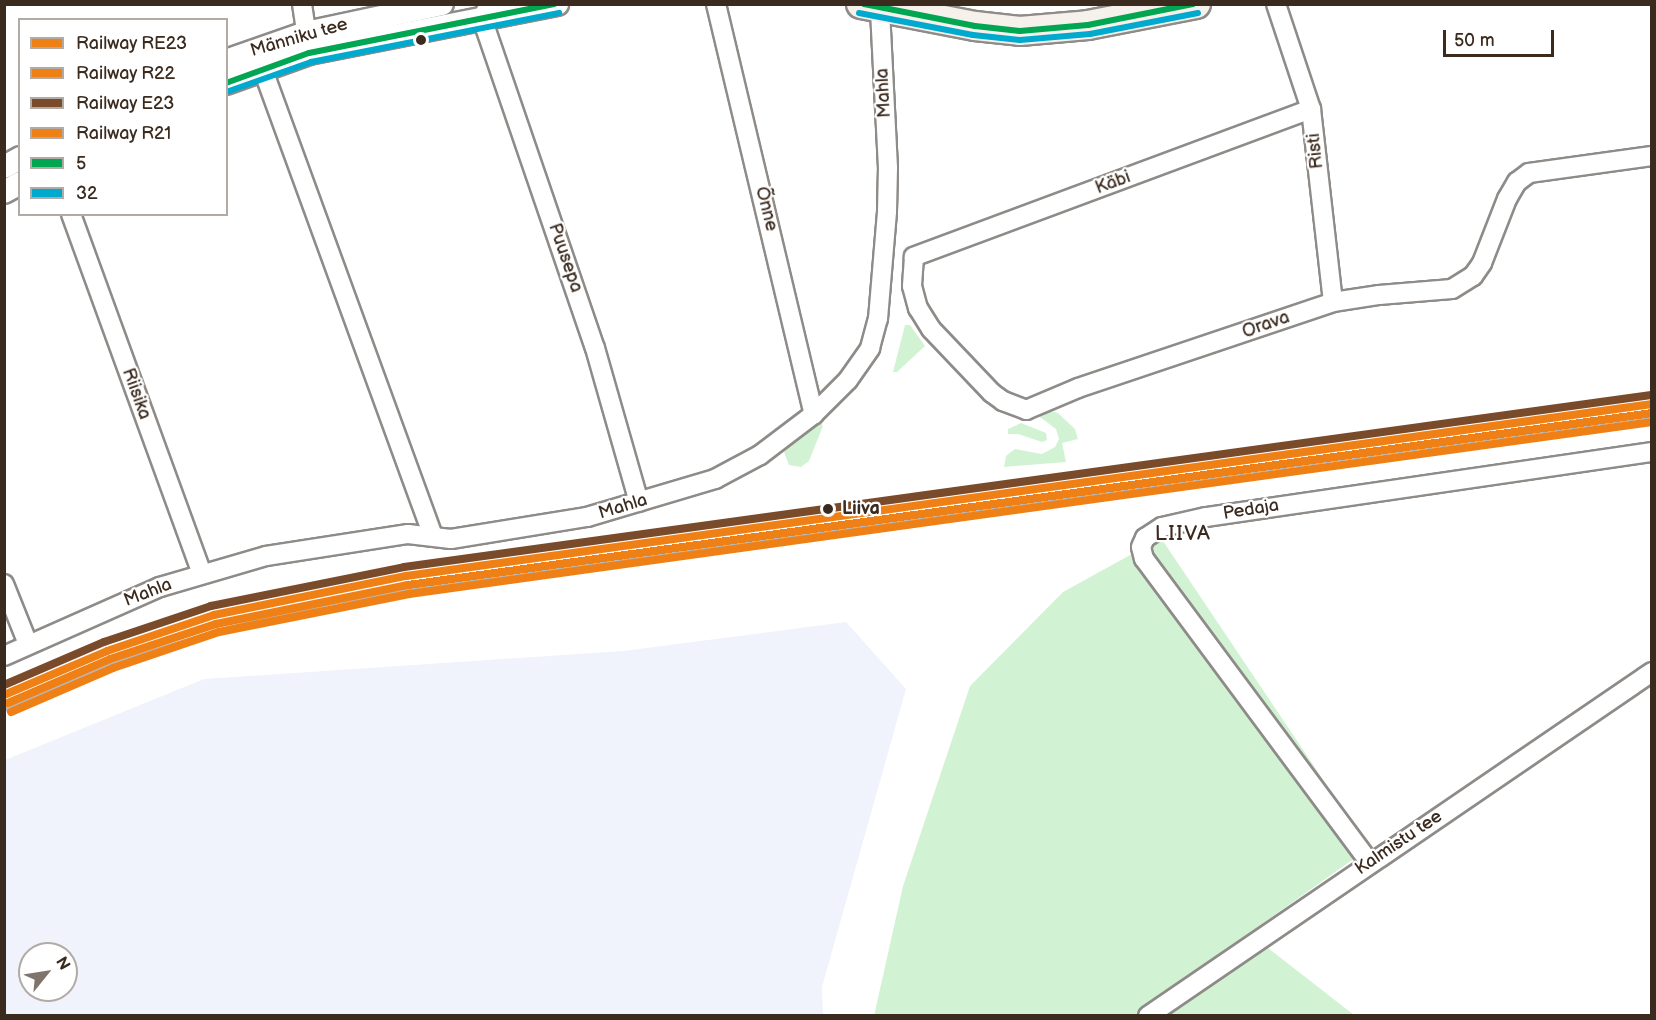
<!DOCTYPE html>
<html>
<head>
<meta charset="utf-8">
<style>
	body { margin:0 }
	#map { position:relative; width:1656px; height:1020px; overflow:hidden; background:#fff; font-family:"Balsamiq Sans",sans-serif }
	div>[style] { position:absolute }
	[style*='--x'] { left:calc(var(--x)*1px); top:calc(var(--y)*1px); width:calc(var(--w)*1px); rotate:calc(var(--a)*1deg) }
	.built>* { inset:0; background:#f0f3fb }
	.green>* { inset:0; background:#d2f3d3 }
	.roads { filter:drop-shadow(2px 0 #8e8b88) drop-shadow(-2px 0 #8e8b88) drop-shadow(0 2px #8e8b88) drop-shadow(0 -2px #8e8b88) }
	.minor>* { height:18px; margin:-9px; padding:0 9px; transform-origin:9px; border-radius:9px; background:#fff }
	.tertiary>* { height:22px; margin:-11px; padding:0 11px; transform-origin:11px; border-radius:11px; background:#fff }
	.trunk>* { height:28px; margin:-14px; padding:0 14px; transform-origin:14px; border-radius:14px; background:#f6f1eb }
	.rail>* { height:4.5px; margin:-2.25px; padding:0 2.25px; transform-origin:2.25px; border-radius:2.25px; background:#b9b8b6 }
	.bus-1>* { height:6px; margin:-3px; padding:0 3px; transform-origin:3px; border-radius:3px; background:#00a651 }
	.bus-2>* { height:6px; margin:-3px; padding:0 3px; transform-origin:3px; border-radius:3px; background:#00a9ce }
	.rail-1>* { height:8px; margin:-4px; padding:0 4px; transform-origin:4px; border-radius:4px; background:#ef8016 }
	.rail-2>* { height:8px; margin:-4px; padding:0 4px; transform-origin:4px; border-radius:4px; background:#ef8016 }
	.rail-3>* { height:8px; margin:-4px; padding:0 4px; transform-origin:4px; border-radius:4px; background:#7a4b2a }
	.rail-4>* { height:8px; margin:-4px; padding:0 4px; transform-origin:4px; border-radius:4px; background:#ef8016 }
	.dots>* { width:16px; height:16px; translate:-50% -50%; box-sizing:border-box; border:3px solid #fff; border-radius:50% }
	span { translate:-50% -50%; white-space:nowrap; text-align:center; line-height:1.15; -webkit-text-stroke:4.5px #fff; paint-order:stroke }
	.street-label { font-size:18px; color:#3b2a1e }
	.stop-label { font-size:18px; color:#3b2a1e; font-weight:700 }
	.left { translate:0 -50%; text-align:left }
	.quarter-label { font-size:21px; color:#3b2a1e; letter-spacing:1.5px }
	.frame { position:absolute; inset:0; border:6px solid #3b2a1e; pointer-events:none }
	.legend { position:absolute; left:18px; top:18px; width:210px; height:198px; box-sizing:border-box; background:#fff; border:2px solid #b1aaa5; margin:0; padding:8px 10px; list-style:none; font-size:18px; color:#3b2a1e }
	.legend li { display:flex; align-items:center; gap:12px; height:30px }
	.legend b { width:30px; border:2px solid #b1aaa5 }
	.north { position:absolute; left:18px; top:942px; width:60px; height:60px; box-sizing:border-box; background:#fff; border:2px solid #b1aaa5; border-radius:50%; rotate:60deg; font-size:16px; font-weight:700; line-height:24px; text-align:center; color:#3b2a1e }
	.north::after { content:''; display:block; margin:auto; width:21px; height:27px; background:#80756d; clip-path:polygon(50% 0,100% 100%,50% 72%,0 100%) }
	.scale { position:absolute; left:1443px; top:30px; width:111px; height:27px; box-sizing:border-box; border:3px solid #3b2a1e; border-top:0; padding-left:8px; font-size:18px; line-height:21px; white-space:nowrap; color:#3b2a1e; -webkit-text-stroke:4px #fff; paint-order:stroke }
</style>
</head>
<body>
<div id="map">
	<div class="built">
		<div style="clip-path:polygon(evenodd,846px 622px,906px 689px,822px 987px,823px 1015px,5px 1015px,5px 760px,204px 679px,623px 651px,846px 622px,30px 954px,66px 954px,66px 990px,30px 990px,30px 954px)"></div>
	</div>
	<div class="green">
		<div style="clip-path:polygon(905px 325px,910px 325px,925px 346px,897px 372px,893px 372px)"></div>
		<div style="clip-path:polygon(1046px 410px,1058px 413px,1075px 429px,1078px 439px,1062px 443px,1066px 462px,1004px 467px,1006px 456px,1015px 449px,1042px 454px,1055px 447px,1059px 439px,1056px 429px,1036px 414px)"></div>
		<div style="clip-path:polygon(818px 421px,823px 426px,809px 461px,801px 467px,789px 465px,784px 452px)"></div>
		<div style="clip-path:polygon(1021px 423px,1046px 433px,1047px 440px,1042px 442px,1018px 434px,1008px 434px,1008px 429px)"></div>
		<div style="clip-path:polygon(1161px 538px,1369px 848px,1249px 933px,1354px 1015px,874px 1016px,903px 886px,970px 686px,1063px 592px)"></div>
	</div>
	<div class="roads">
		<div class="minor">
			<div style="--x:302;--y:4;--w:40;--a:81.5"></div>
			<div style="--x:489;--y:4;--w:14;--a:115"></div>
			<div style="--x:483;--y:17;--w:13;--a:77"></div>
			<div style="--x:486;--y:30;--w:336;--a:71.1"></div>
			<div style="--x:595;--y:348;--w:160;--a:74.1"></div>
			<div style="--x:716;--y:4;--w:422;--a:76.6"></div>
			<div style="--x:1276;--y:4;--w:111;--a:71.6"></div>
			<div style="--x:1311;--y:109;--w:194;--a:83.5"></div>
			<div style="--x:259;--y:59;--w:508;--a:69.96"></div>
			<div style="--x:1311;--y:109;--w:424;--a:159.6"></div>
			<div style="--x:914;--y:257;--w:29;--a:94"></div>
			<div style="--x:912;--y:286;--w:23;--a:75"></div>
			<div style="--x:918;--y:308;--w:25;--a:58"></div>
			<div style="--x:931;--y:329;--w:88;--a:46.4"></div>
			<div style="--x:992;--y:393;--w:14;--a:36"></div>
			<div style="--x:1003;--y:401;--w:25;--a:21"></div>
			<div style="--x:1026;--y:410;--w:56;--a:-22.9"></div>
			<div style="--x:1078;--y:388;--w:269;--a:-18.6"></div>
			<div style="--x:1333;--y:302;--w:47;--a:-8.7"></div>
			<div style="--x:1379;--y:295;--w:73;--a:-4.7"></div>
			<div style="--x:1452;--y:289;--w:25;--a:-32"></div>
			<div style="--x:1473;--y:276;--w:16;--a:-55"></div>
			<div style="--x:1482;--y:263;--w:69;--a:-68.7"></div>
			<div style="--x:1507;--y:199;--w:20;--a:-60"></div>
			<div style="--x:1517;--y:182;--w:15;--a:-37"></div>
			<div style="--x:1529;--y:173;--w:124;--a:-7.9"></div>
			<div style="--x:71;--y:214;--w:382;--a:70"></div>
			<div style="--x:4;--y:584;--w:65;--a:68.2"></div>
			<div style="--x:4;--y:656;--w:171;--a:-23.9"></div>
			<div style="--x:160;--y:587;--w:110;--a:-16.3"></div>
			<div style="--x:266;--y:556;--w:144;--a:-8.8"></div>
			<div style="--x:408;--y:534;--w:43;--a:6.6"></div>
			<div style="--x:451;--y:539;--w:138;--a:-9.2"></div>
			<div style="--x:587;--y:517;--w:134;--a:-16.5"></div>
			<div style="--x:715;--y:479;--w:51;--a:-28.1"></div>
			<div style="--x:760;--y:455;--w:68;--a:-37.2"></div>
			<div style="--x:814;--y:414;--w:48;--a:-45"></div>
			<div style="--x:848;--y:380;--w:39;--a:-55"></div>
			<div style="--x:870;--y:348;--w:30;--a:-75"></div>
			<div style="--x:878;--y:319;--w:108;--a:-85.2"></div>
			<div style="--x:887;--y:211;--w:43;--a:-88.7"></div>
			<div style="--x:888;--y:168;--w:159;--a:-92.9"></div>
			<div style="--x:1370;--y:863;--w:379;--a:-126.6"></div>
			<div style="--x:1144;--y:559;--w:12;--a:-104"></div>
			<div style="--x:1141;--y:547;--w:10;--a:-66"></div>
			<div style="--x:1145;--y:538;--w:20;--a:-33"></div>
			<div style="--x:1162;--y:527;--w:45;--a:-12.8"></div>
			<div style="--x:1206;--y:517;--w:451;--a:-8.3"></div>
			<div style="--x:1148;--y:1016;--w:610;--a:-34.32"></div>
		</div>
		<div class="tertiary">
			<div style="--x:226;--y:61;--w:85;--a:-19.3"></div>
			<div style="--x:306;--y:33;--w:139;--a:-12"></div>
			<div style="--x:226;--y:83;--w:88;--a:-19.9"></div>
			<div style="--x:309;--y:53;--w:253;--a:-11.2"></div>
			<div style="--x:4;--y:167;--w:18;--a:-29"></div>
			<div style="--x:4;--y:192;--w:18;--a:-29"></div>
		</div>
		<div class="trunk">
			<div style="--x:861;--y:4;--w:116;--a:10.9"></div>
			<div style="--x:975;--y:26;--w:45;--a:6.3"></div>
			<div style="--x:1020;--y:31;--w:68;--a:-5"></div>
			<div style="--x:1088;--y:25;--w:110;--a:-11"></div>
		</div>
	</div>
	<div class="rail">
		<div style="--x:4;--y:709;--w:115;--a:-23"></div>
		<div style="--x:110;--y:664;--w:116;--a:-17"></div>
		<div style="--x:221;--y:630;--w:110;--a:-14.2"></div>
		<div style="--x:328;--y:603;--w:87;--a:-10.5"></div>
		<div style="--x:414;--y:587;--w:1250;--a:-7.91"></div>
	</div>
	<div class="bus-1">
		<div style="--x:864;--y:4;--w:113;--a:11.2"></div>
		<div style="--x:975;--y:26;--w:45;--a:6.3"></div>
		<div style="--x:1020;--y:31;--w:68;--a:-5"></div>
		<div style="--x:1088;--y:25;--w:107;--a:-11.3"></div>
		<div style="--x:226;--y:83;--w:88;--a:-19.9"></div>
		<div style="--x:309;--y:53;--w:250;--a:-11.3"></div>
	</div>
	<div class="bus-2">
		<div style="--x:859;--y:13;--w:116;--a:10.9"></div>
		<div style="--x:973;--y:35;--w:47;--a:6.1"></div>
		<div style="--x:1020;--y:40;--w:70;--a:-4.9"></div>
		<div style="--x:1090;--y:34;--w:110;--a:-11"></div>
		<div style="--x:229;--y:91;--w:87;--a:-19.5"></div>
		<div style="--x:311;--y:62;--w:253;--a:-11.2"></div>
	</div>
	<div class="rail-1">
		<div style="--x:4;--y:695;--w:112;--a:-23.1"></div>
		<div style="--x:107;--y:651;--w:113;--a:-18.6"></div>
		<div style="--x:214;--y:615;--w:196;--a:-11.5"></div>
		<div style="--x:406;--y:576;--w:1258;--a:-7.86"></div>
	</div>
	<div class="rail-2">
		<div style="--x:8;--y:703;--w:111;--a:-23.3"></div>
		<div style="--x:110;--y:659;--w:112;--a:-18.3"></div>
		<div style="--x:216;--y:624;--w:196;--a:-11.5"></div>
		<div style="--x:408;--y:585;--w:1256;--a:-7.87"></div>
	</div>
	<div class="rail-3">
		<div style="--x:4;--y:685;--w:109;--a:-23.3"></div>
		<div style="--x:104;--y:642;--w:113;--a:-18.6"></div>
		<div style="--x:211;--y:606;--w:197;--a:-11.4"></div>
		<div style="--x:404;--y:567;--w:1259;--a:-7.85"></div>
	</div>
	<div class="rail-4">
		<div style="--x:11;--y:712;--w:111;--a:-23.3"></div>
		<div style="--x:113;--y:668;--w:112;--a:-18.8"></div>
		<div style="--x:219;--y:632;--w:194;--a:-11.3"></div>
		<div style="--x:409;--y:594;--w:1255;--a:-7.88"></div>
	</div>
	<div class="dots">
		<div style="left:421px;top:40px;background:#3b2a1e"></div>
		<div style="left:828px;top:509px;background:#3b2a1e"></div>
	</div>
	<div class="street-label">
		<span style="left:299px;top:38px;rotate:-16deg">Männiku tee</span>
		<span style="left:884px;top:93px;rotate:-93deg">Mahla</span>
		<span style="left:1316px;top:151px;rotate:-96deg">Risti</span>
		<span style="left:1113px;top:183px;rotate:-20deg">Käbi</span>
		<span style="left:766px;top:209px;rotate:76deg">Õnne</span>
		<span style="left:565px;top:258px;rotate:71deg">Puusepa</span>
		<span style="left:1266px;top:325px;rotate:-19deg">Orava</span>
		<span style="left:136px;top:394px;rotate:70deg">Riisika</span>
		<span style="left:623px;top:507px;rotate:-17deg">Mahla</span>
		<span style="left:1251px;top:510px;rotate:-9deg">Pedaja</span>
		<span style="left:148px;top:593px;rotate:-21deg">Mahla</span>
		<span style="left:1399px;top:843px;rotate:-34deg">Kalmistu tee</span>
	</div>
	<div class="stop-label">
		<span class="left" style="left:842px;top:509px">Liiva</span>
	</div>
	<div class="quarter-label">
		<span style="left:1183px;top:534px">LIIVA</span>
	</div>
	<div class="frame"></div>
	<ul class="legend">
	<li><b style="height:8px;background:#ef8016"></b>Railway RE23</li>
	<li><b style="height:8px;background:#ef8016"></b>Railway R22</li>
	<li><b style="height:8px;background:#7a4b2a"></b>Railway E23</li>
	<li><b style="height:8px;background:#ef8016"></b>Railway R21</li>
	<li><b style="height:8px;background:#00a651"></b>5</li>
	<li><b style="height:8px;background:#00a9ce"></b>32</li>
	</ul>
	<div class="north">N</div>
	<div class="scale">50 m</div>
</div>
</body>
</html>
